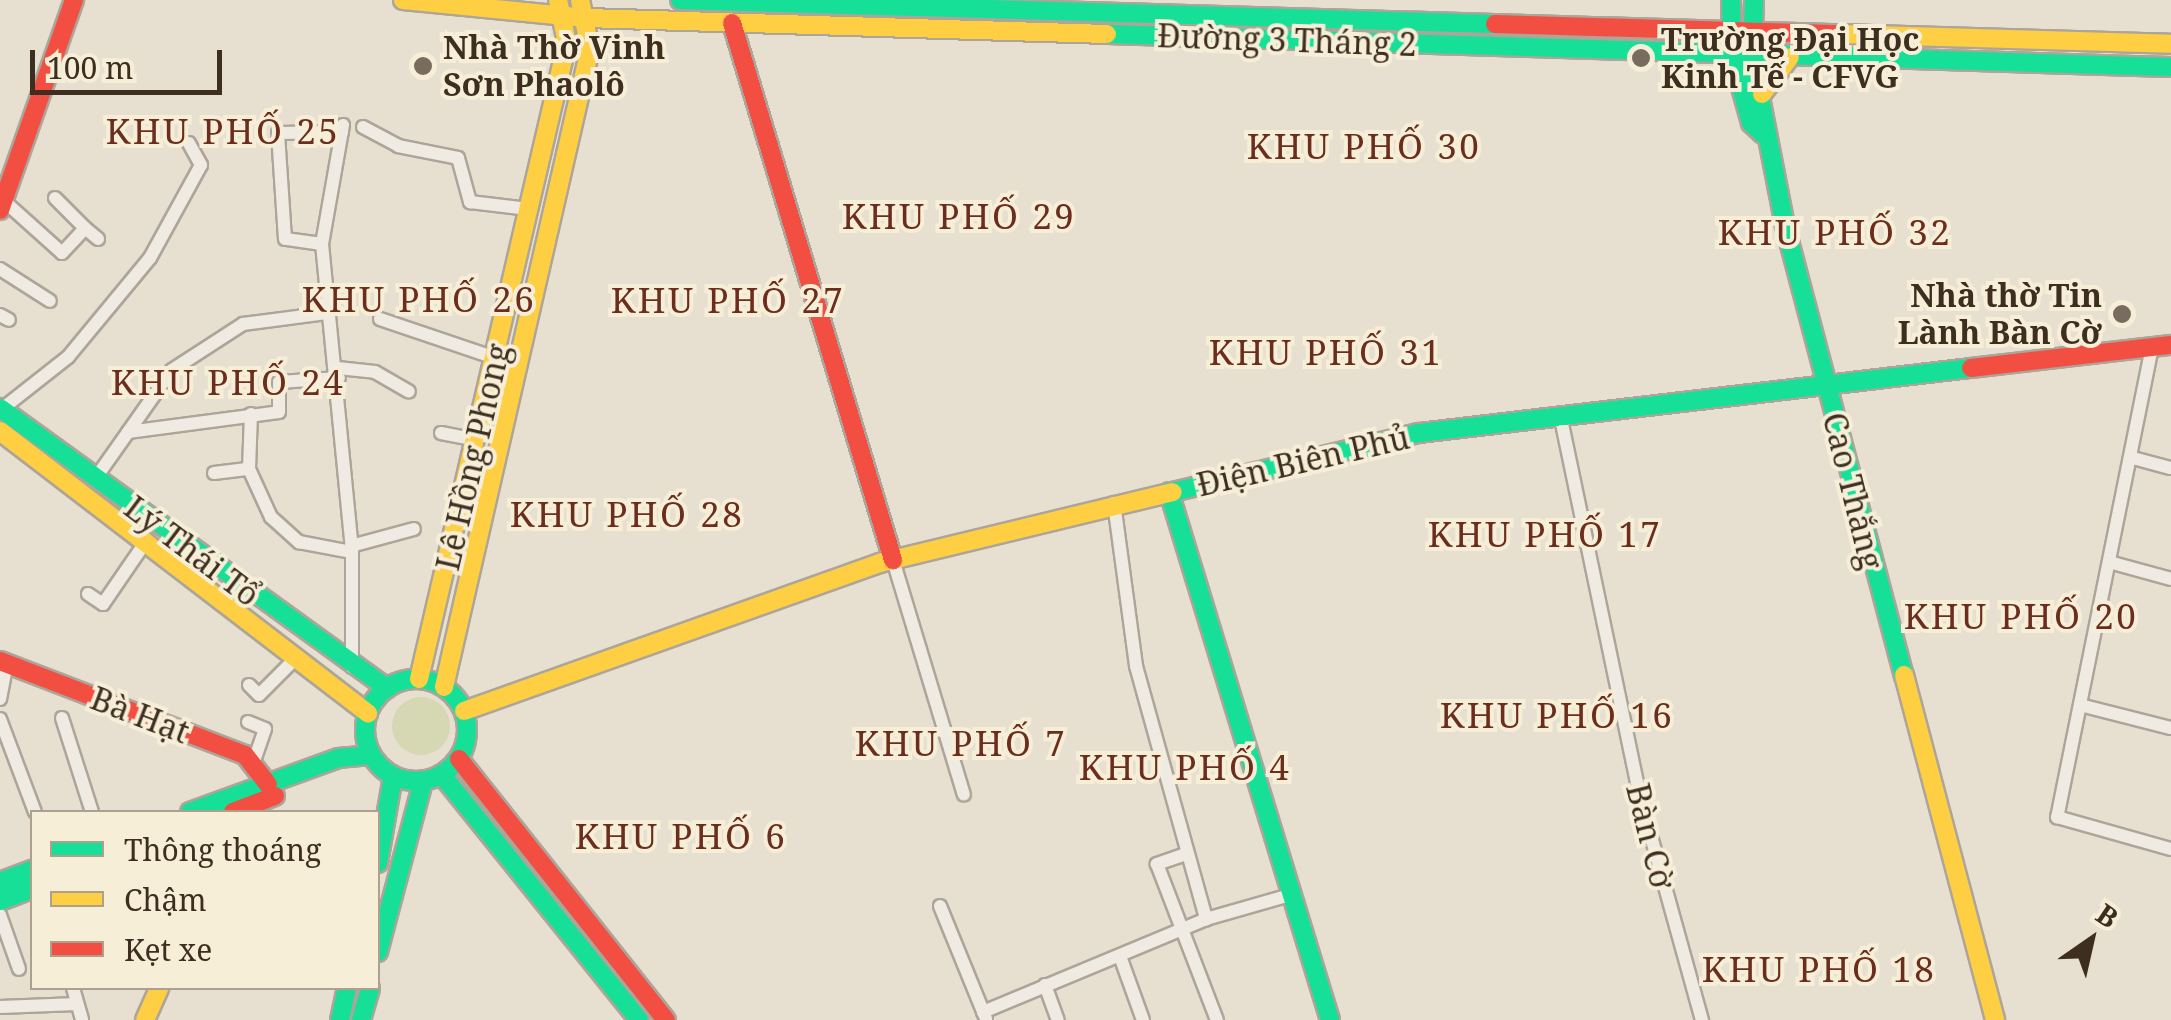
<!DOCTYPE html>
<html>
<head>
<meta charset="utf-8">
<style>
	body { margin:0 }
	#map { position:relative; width:2171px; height:1020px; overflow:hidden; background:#e7e0d1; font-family:"Noto Serif",serif }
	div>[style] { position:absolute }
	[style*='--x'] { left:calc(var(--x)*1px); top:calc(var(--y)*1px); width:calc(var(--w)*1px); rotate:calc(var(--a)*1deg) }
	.green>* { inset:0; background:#d6d7b3 }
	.round { border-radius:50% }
	.roads { filter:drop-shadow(2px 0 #ada599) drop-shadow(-2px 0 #ada599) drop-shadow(0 2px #ada599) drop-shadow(0 -2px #ada599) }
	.street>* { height:12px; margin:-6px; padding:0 6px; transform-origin:6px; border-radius:6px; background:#efebe3 }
	.fast>* { height:18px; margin:-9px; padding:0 9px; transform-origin:9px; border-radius:9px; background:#16e098 }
	.fast>.ring { margin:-9px; padding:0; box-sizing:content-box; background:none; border:18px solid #16e098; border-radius:50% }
	.slow>* { height:18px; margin:-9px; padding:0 9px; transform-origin:9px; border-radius:9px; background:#ffcf43 }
	.jam>* { height:18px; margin:-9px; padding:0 9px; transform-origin:9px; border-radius:9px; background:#f24e42 }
	.dots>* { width:28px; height:28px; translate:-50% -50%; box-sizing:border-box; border:5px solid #f7eed8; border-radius:50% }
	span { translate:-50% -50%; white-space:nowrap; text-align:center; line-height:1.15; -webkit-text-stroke:8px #f7eed8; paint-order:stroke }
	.street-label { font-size:32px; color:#3d2e20 }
	.poi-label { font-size:32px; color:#3d2e20; font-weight:700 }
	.left { translate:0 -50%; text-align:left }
	.right { translate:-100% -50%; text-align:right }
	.neighbourhood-label { font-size:35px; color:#6b2e1e; letter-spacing:2.5px }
	.legend { position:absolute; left:30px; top:810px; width:350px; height:180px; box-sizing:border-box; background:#f7eed8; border:2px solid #ada18e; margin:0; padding:12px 18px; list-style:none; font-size:30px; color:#3d2e20 }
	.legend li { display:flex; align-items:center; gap:20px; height:50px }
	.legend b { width:50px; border:2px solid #ada18e }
	.north { position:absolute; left:2041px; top:890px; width:100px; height:100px; -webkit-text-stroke:8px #f7eed8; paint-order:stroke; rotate:34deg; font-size:28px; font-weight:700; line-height:40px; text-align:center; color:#3d2e20 }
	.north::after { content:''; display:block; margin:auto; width:35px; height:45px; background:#3d2e20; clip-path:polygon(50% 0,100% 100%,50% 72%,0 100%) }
	.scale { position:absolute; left:30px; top:50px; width:192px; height:45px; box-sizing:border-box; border:5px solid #3d2e20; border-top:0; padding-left:12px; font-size:30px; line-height:35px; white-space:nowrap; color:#3d2e20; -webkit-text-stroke:8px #f7eed8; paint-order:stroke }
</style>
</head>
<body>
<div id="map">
	<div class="green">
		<div class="round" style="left:392px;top:697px;width:58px;height:58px"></div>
	</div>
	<div class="roads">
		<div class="street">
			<div style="--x:343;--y:125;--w:121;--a:100"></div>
			<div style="--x:322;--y:244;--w:309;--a:84.4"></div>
			<div style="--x:352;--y:552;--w:115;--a:90"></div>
			<div style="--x:363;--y:127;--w:40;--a:28"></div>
			<div style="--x:398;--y:146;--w:61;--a:11.3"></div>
			<div style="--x:458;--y:158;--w:46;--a:74.7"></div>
			<div style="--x:470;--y:202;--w:59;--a:6.8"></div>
			<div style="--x:55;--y:198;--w:42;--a:45"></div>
			<div style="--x:3;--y:200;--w:79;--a:41.9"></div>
			<div style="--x:62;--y:253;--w:34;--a:-47"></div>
			<div style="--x:85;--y:228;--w:17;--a:40"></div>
			<div style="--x:322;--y:244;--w:37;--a:-172"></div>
			<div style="--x:285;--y:239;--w:106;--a:-93.8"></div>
			<div style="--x:278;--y:133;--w:64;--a:-0.9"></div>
			<div style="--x:0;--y:269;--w:59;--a:32.6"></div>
			<div style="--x:0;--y:315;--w:10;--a:29"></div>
			<div style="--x:380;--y:319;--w:121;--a:18.7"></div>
			<div style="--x:2152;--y:347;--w:480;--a:101.4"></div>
			<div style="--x:2057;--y:817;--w:118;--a:15.7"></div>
			<div style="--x:338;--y:368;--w:37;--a:6"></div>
			<div style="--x:375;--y:372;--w:39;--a:30"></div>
			<div style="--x:2;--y:409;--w:84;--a:-38.2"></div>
			<div style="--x:68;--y:357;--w:129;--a:-50.4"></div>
			<div style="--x:150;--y:258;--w:106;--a:-61.3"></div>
			<div style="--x:201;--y:165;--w:25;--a:-119"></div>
			<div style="--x:251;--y:414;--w:55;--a:92.1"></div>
			<div style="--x:249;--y:469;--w:53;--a:65.4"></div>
			<div style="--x:271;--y:517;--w:38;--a:42"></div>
			<div style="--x:299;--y:542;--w:54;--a:10.7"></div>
			<div style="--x:1560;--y:414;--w:387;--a:78.2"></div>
			<div style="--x:1639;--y:793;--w:236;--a:74.5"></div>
			<div style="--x:128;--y:432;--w:152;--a:-7.5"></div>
			<div style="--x:279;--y:412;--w:30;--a:-90"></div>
			<div style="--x:279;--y:382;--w:60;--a:-3.8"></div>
			<div style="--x:441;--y:433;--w:36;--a:11"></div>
			<div style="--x:2133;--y:458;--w:39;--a:15"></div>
			<div style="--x:214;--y:473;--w:35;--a:-7"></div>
			<div style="--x:95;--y:479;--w:133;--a:-54.8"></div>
			<div style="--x:172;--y:370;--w:85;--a:-32.9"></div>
			<div style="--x:243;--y:324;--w:86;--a:-7.4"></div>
			<div style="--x:1114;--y:503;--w:164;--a:82.3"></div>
			<div style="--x:1136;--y:666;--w:263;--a:74.5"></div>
			<div style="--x:351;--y:546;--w:65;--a:-15.1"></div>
			<div style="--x:893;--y:560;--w:245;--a:73.2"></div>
			<div style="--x:2109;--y:562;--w:64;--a:15.3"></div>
			<div style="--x:88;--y:594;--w:18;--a:34"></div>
			<div style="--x:103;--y:604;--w:78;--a:-55.5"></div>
			<div style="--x:249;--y:685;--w:14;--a:45"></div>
			<div style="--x:259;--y:695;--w:55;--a:-45"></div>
			<div style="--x:0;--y:699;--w:36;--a:-79"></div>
			<div style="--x:2080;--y:705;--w:94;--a:14.2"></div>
			<div style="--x:62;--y:718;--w:99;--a:72.3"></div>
			<div style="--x:0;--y:719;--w:99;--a:69.4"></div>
			<div style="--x:248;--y:722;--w:18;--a:22"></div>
			<div style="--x:265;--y:729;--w:34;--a:109"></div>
			<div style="--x:1183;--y:855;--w:28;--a:161"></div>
			<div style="--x:1157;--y:864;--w:167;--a:69"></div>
			<div style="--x:940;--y:906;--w:122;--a:67.8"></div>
			<div style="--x:0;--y:915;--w:57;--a:70.6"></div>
			<div style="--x:1121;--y:959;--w:65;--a:70.2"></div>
			<div style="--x:1045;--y:985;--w:37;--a:70"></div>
			<div style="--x:73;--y:988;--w:33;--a:74"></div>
			<div style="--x:0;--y:1007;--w:77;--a:-2.2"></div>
			<div style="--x:983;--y:1012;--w:242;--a:-22.6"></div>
			<div style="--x:1206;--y:919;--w:91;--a:-16"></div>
		</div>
		<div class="fast">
			<div style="--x:680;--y:0;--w:815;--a:1.69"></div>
			<div style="--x:1731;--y:0;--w:55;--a:89"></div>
			<div style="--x:1732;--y:55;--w:71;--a:74.4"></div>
			<div style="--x:1751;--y:123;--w:16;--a:43"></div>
			<div style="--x:1754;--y:0;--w:56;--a:92"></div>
			<div style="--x:1752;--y:56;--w:173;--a:79"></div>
			<div style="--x:1785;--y:226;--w:465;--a:75.2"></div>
			<div style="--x:1107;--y:34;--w:1065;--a:1.78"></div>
			<div style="--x:0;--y:408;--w:478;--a:35.9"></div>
			<div style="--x:1169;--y:492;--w:552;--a:73.04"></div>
			<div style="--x:1173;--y:492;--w:253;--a:-13.5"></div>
			<div style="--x:1419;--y:433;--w:556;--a:-6.72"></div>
			<div class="ring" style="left:365px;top:679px;width:84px;height:84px"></div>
			<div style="--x:442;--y:775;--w:314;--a:51.2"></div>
			<div style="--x:190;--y:812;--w:158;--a:-20"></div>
			<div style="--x:338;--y:758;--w:33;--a:-5"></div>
			<div style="--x:378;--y:863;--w:88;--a:-80.2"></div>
			<div style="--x:0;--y:882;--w:34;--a:-21"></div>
			<div style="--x:0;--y:901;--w:34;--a:-21"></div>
			<div style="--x:378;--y:952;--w:176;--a:-75.2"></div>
			<div style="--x:340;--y:1020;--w:33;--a:-78"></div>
			<div style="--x:361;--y:1020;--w:33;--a:-74"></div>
		</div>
		<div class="slow">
			<div style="--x:403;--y:0;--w:184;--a:5.6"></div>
			<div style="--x:586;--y:18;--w:521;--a:1.76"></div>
			<div style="--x:1840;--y:34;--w:331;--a:1.7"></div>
			<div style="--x:1762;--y:94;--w:46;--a:-52.9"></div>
			<div style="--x:0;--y:431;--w:464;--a:37.5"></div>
			<div style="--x:1904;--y:675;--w:357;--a:75.2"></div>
			<div style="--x:419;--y:679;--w:653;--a:-76.9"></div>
			<div style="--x:567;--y:43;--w:44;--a:-101.8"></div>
			<div style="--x:444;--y:687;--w:654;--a:-77.11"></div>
			<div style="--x:590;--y:49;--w:50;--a:-101.5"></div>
			<div style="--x:464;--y:711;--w:442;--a:-19.6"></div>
			<div style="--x:880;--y:563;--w:301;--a:-13.6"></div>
			<div style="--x:145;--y:1020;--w:35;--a:-66"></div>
		</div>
		<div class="jam">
			<div style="--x:732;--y:23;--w:561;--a:73.31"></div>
			<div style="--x:1495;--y:24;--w:345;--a:1.7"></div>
			<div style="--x:0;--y:210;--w:223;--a:-70.6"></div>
			<div style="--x:1971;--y:368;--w:201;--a:-6.6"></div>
			<div style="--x:0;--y:661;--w:262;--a:21"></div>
			<div style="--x:245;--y:755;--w:37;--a:52"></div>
			<div style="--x:459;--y:759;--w:333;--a:51.6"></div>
			<div style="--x:233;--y:812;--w:45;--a:-20.9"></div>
		</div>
	</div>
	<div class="dots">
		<div style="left:1641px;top:58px;background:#786c5e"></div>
		<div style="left:423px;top:66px;background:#786c5e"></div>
		<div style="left:2122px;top:314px;background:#786c5e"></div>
	</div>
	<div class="street-label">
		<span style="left:1287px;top:40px;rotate:2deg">Đường 3 Tháng 2</span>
		<span style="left:473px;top:457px;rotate:-77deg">Lê Hồng Phong</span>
		<span style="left:1303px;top:461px;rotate:-13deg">Điện Biên Phủ</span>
		<span style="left:1853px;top:491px;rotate:76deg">Cao Thắng</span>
		<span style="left:192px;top:551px;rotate:37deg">Lý Thái Tổ</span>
		<span style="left:140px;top:715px;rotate:21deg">Bà Hạt</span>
		<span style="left:1650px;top:836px;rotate:76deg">Bàn Cờ</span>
	</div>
	<div class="poi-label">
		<span class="left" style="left:1661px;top:58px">Trường Đại Học<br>Kinh Tế - CFVG</span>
		<span class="left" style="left:443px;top:66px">Nhà Thờ Vinh<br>Sơn Phaolô</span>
		<span class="right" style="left:2102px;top:314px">Nhà thờ Tin<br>Lành Bàn Cờ</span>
	</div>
	<div class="neighbourhood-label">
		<span style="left:223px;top:131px">KHU PHỐ 25</span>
		<span style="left:1364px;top:146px">KHU PHỐ 30</span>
		<span style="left:959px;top:216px">KHU PHỐ 29</span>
		<span style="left:1835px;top:232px">KHU PHỐ 32</span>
		<span style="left:419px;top:299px">KHU PHỐ 26</span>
		<span style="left:728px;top:300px">KHU PHỐ 27</span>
		<span style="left:1326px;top:352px">KHU PHỐ 31</span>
		<span style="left:228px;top:382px">KHU PHỐ 24</span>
		<span style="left:627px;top:514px">KHU PHỐ 28</span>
		<span style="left:1545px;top:534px">KHU PHỐ 17</span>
		<span style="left:2021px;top:616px">KHU PHỐ 20</span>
		<span style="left:1557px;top:715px">KHU PHỐ 16</span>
		<span style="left:961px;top:743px">KHU PHỐ 7</span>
		<span style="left:1185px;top:767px">KHU PHỐ 4</span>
		<span style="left:681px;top:836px">KHU PHỐ 6</span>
		<span style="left:1819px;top:969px">KHU PHỐ 18</span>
	</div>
	<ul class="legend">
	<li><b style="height:12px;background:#16e098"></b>Thông thoáng</li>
	<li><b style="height:12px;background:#ffcf43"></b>Chậm</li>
	<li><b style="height:12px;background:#f24e42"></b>Kẹt xe</li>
	</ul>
	<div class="north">B</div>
	<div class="scale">100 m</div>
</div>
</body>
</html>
